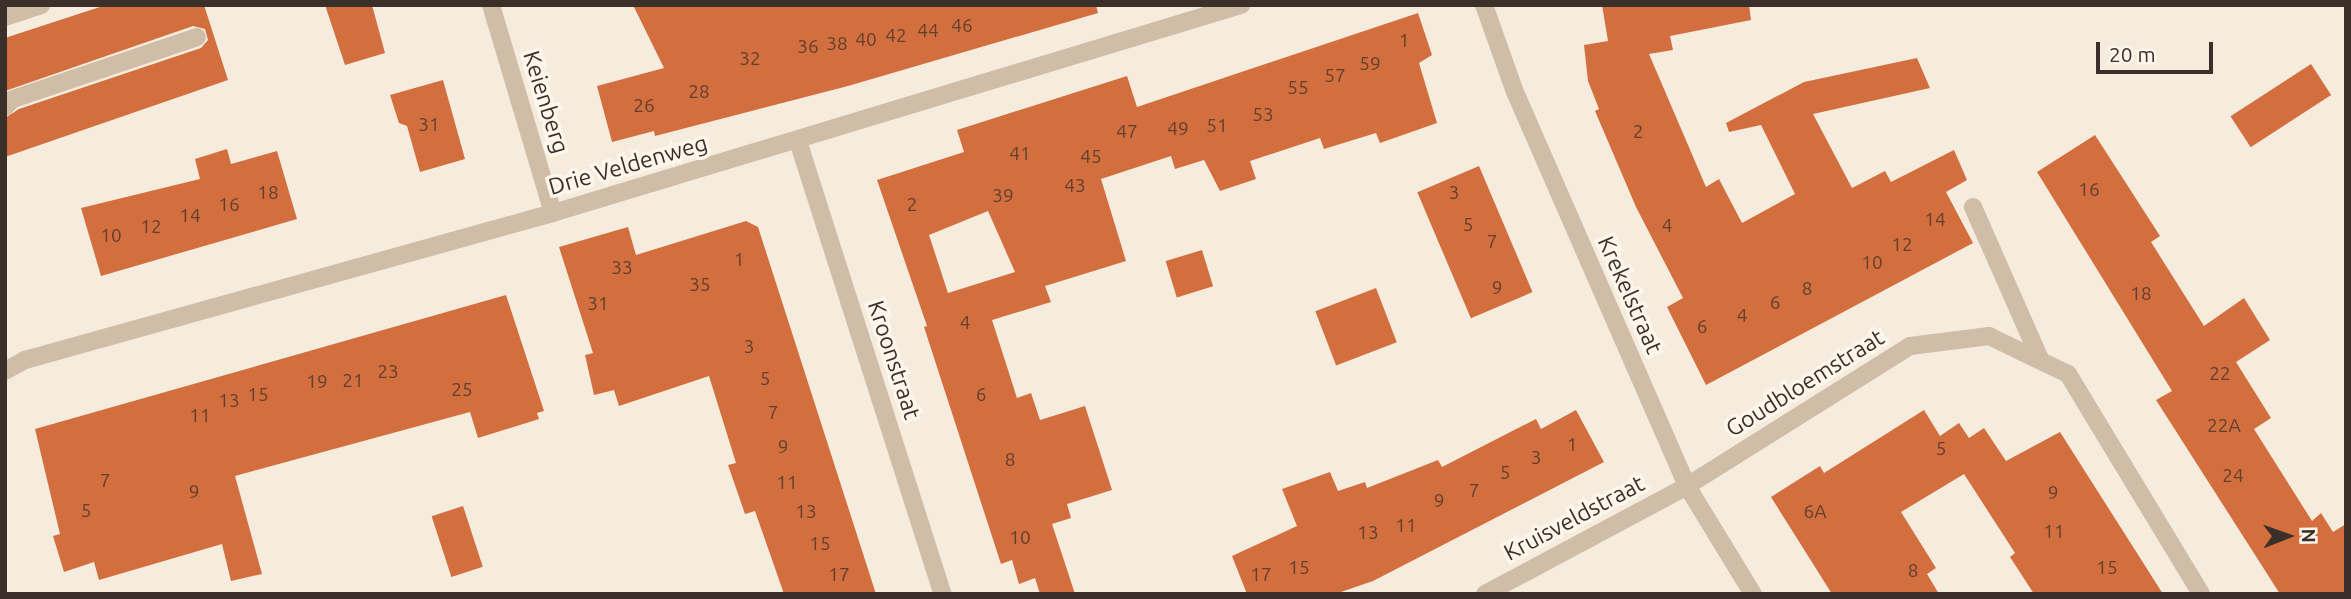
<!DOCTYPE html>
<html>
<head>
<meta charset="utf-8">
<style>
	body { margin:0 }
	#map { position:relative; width:2351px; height:599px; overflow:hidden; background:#f5ecde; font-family:Ubuntu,sans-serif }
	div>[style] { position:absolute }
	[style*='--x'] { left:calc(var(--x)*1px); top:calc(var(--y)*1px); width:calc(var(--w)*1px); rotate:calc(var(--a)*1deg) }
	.building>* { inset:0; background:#d36e3e; transform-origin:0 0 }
	.minor>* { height:18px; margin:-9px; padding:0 9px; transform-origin:9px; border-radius:9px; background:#cfbda8 }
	span { translate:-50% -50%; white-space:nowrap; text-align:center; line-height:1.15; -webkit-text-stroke:7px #fcf6eb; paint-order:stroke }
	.number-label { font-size:19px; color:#61402e }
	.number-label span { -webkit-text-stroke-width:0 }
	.street-label { font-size:23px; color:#3b3029 }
	.frame { position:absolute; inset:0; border:7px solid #3b3029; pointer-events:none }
	.north { position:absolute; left:2253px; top:501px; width:70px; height:70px; -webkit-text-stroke:5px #fcf6eb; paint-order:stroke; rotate:89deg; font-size:19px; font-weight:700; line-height:28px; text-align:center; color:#3b3029 }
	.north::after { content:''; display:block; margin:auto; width:24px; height:32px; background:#3b3029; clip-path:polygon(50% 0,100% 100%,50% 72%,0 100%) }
	.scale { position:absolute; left:2096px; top:42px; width:117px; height:32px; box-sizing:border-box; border:4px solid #3b3029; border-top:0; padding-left:9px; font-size:21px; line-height:24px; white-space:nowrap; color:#3b3029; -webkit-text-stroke:5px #fcf6eb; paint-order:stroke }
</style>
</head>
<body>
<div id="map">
	<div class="building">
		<div style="clip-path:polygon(106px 5px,204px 5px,228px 80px,5px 157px,5px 118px,19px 109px,201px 48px,208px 40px,205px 29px,193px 26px,5px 91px,5px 38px)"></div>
		<div style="clip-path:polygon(325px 5px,372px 5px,385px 53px,345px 65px)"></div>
		<div style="clip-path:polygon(633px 5px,1096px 5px,1098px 13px,848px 86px,655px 136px,654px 131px,612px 142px,597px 86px,664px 68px)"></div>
		<div style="clip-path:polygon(1602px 5px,1749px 5px,1751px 20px,1670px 36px,1673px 50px,1649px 54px,1706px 187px,1719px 179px,1742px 223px,1795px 194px,1761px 125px,1729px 132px,1726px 123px,1804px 82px,1917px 58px,1930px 88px,1813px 114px,1852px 188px,1885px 171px,1891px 182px,1954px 150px,1967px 180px,1946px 192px,1973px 243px,1706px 385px,1667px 307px,1683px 298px,1636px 207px,1595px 111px,1599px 109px,1588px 81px,1584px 45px,1608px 41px)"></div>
		<div style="clip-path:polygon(evenodd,1418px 13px,1432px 55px,1419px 63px,1437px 123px,1380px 143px,1376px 133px,1324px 149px,1320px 138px,1250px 161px,1256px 179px,1220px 191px,1204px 160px,1175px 169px,1171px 156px,1101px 179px,1126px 261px,1045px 286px,1051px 302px,992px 320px,1017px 398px,1031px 393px,1040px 420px,1085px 406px,1112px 490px,1067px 504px,1071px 518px,1052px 524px,1075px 594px,1040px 594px,1035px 578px,1019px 584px,1012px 560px,1001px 564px,924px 327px,927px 326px,877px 180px,964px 152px,957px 130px,1127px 76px,1137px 107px,1418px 13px,988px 211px,1015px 272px,948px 293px,929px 235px,988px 211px)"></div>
		<div style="left:2311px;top:64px;width:37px;height:96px;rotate:57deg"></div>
		<div style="clip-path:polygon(443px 80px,465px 159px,420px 172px,407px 126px,399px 123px,390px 95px)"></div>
		<div style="clip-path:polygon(2095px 135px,2160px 236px,2151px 242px,2204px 326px,2244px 298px,2270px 340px,2236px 362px,2271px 418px,2254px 429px,2312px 521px,2321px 513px,2333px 532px,2346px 524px,2346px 594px,2280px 594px,2156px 400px,2172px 391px,2037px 172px)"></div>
		<div style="clip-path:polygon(227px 149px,231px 164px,277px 151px,297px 219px,101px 276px,81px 208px,200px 179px,195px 159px)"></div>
		<div style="left:1479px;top:166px;width:137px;height:67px;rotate:67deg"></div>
		<div style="clip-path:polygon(746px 221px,758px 227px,876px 594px,784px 594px,755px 511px,745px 514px,728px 465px,736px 463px,709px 376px,619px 406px,614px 390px,594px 395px,585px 355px,593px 353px,559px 247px,628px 227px,636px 255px)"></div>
		<div style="left:1202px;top:250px;width:38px;height:38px;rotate:73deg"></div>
		<div style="left:1376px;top:288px;width:58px;height:65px;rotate:69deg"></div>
		<div style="clip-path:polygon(506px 295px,544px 411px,537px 413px,539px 419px,478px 438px,470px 412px,235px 476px,262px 574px,231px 581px,222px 544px,99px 580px,94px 562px,64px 572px,53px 536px,60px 534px,35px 429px)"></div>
		<div style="clip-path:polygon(1576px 410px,1604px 462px,1373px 581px,1335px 594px,1247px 594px,1232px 556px,1297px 526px,1282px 489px,1330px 472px,1338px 491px,1365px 482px,1367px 488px,1438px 460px,1442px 467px,1536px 419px,1541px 429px)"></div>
		<div style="clip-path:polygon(1924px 410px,1940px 436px,1959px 423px,1969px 438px,1984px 428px,2006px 461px,2060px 432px,2163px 594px,2034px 594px,2010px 557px,2015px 553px,1964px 474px,1901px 512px,1936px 568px,1927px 574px,1939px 594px,1832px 594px,1771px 497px,1820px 466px,1824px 473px)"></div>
		<div style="left:463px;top:506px;width:64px;height:33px;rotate:72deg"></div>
	</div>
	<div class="minor">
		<div style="--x:491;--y:5;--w:217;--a:73.4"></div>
		<div style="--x:1484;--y:5;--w:92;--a:70.4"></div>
		<div style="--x:1515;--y:92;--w:430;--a:66.4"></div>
		<div style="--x:1687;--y:486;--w:127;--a:58.6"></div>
		<div style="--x:5;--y:17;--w:38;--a:-18"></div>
		<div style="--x:5;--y:107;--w:11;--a:-45"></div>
		<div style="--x:13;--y:99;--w:194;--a:-18.6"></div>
		<div style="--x:798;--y:141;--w:476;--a:72.3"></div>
		<div style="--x:1973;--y:207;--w:168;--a:66.2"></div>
		<div style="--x:5;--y:371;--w:23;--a:-29"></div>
		<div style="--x:25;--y:360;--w:548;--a:-15.56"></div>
		<div style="--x:553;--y:213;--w:719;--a:-16.82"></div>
		<div style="--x:1485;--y:594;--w:229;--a:-28.1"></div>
		<div style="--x:1687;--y:486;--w:263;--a:-32.1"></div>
		<div style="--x:1910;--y:346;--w:80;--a:-7.2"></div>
		<div style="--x:1989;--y:336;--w:88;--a:25.7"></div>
		<div style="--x:2068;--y:374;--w:257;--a:58.8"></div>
	</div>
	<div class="number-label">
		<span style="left:962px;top:26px">46</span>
		<span style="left:928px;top:31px">44</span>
		<span style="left:896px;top:36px">42</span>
		<span style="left:866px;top:40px">40</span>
		<span style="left:1404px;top:41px">1</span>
		<span style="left:837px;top:44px">38</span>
		<span style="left:808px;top:47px">36</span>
		<span style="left:750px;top:59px">32</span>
		<span style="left:1370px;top:64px">59</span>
		<span style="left:1335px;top:76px">57</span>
		<span style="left:1298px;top:88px">55</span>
		<span style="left:699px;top:92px">28</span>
		<span style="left:644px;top:106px">26</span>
		<span style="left:1263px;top:115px">53</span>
		<span style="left:429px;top:125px">31</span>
		<span style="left:1217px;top:126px">51</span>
		<span style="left:1178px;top:129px">49</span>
		<span style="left:1127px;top:132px">47</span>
		<span style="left:1638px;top:132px">2</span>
		<span style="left:1020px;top:154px">41</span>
		<span style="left:1091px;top:157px">45</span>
		<span style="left:1075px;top:186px">43</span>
		<span style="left:2089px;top:190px">16</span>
		<span style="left:268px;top:193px">18</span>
		<span style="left:1454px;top:193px">3</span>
		<span style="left:1003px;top:196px">39</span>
		<span style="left:229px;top:205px">16</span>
		<span style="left:912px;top:205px">2</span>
		<span style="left:190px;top:216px">14</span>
		<span style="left:1935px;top:220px">14</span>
		<span style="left:1468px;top:225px">5</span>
		<span style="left:1667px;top:226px">4</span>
		<span style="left:151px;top:227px">12</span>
		<span style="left:111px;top:236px">10</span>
		<span style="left:1492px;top:242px">7</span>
		<span style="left:1902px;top:245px">12</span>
		<span style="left:739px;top:260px">1</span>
		<span style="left:1872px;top:263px">10</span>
		<span style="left:622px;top:268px">33</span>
		<span style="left:700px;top:285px">35</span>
		<span style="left:1497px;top:288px">9</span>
		<span style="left:1807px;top:289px">8</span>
		<span style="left:2141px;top:294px">18</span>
		<span style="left:1775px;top:303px">6</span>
		<span style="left:598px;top:304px">31</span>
		<span style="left:1742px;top:316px">4</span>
		<span style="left:965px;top:323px">4</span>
		<span style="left:1702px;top:327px">6</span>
		<span style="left:749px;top:347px">3</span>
		<span style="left:388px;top:372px">23</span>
		<span style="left:2220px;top:374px">22</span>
		<span style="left:765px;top:379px">5</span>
		<span style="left:353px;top:381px">21</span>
		<span style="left:317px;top:382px">19</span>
		<span style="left:462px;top:390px">25</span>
		<span style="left:258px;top:395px">15</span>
		<span style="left:981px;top:395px">6</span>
		<span style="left:229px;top:401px">13</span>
		<span style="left:773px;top:413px">7</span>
		<span style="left:200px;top:416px">11</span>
		<span style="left:2224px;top:426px">22A</span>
		<span style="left:1572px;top:445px">1</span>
		<span style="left:783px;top:447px">9</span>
		<span style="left:1941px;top:449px">5</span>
		<span style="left:1536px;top:458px">3</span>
		<span style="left:1010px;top:460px">8</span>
		<span style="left:1505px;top:473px">5</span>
		<span style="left:2233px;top:476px">24</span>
		<span style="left:105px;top:481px">7</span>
		<span style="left:787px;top:483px">11</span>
		<span style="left:1474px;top:491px">7</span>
		<span style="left:194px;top:492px">9</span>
		<span style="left:2053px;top:493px">9</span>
		<span style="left:1439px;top:501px">9</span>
		<span style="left:86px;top:511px">5</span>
		<span style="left:806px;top:512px">13</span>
		<span style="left:1815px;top:512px">6A</span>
		<span style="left:1406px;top:526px">11</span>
		<span style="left:2054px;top:532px">11</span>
		<span style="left:1368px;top:533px">13</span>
		<span style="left:1020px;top:538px">10</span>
		<span style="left:820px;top:544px">15</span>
		<span style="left:1299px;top:568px">15</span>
		<span style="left:2107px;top:568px">15</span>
		<span style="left:1913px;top:571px">8</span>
		<span style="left:839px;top:575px">17</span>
		<span style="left:1261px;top:575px">17</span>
	</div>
	<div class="street-label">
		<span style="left:546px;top:102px;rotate:73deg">Keienberg</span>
		<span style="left:628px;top:165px;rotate:-16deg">Drie Veldenweg</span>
		<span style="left:1630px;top:295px;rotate:66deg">Krekelstraat</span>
		<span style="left:894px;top:360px;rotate:72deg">Kroonstraat</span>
		<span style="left:1805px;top:383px;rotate:-32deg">Goudbloemstraat</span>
		<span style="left:1574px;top:518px;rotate:-28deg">Kruisveldstraat</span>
	</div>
	<div class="frame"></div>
	<div class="north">N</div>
	<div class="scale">20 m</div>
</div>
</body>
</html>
